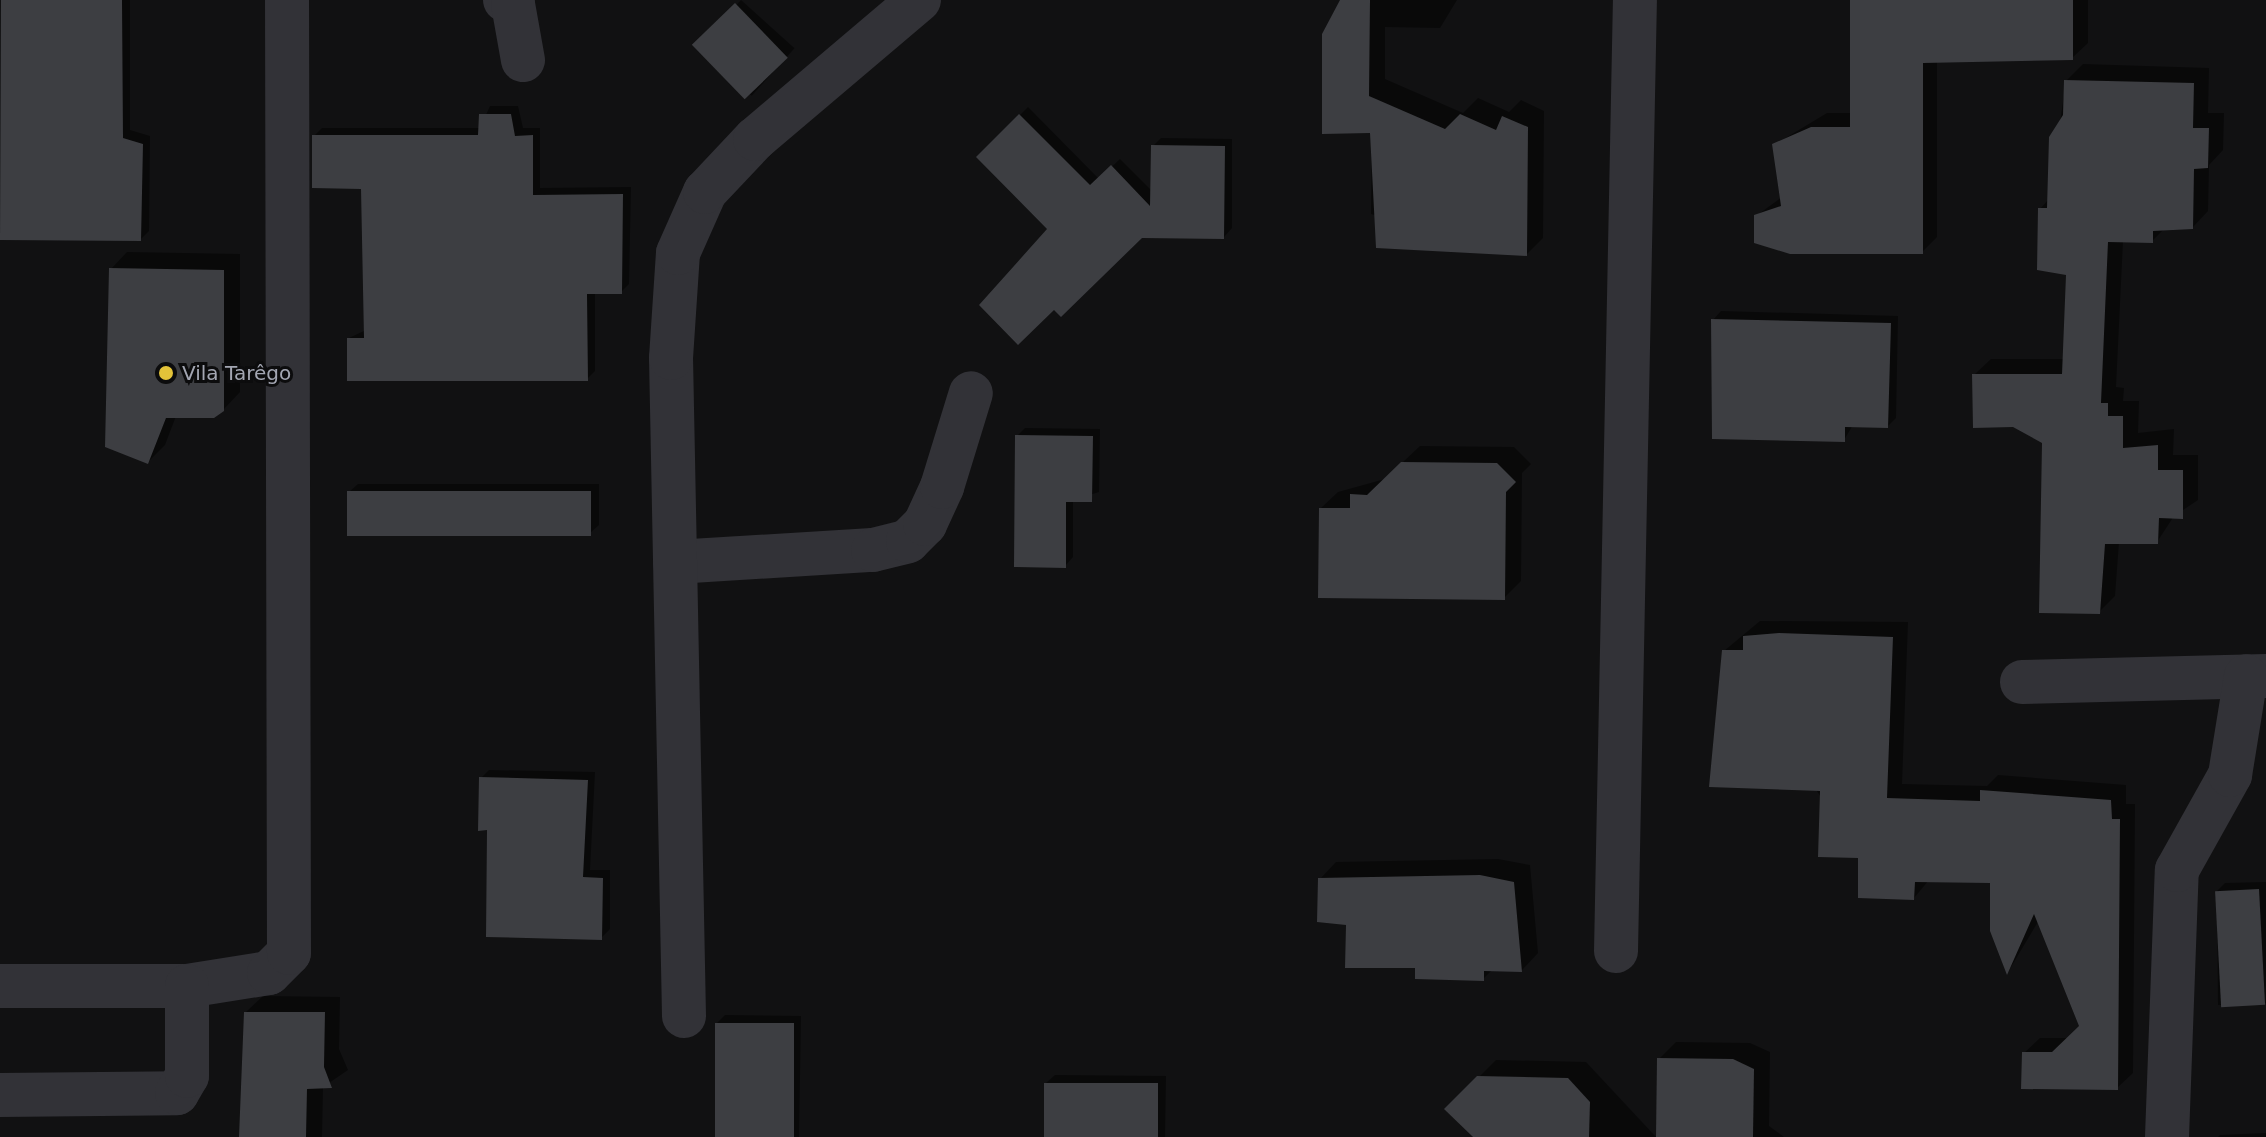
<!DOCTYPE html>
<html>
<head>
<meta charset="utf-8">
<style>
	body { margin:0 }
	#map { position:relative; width:2266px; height:1137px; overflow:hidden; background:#111112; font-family:"DejaVu Sans",sans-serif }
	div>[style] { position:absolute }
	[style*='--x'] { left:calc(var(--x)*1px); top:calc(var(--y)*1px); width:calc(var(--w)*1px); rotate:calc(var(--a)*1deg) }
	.shadow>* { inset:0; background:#0007; transform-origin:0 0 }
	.building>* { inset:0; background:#3d3e42; transform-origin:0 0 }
	.minor>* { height:44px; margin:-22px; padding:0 22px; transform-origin:22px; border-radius:22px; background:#323237 }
	.dots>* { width:22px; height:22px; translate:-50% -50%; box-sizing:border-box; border:4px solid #0c0c0d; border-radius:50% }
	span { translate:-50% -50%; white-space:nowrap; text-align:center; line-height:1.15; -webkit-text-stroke:6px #0c0c0d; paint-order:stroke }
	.poi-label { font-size:20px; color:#a3a6b2 }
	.left { translate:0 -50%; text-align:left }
</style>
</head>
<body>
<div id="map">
	<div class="shadow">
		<div style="clip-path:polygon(3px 0,130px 0,130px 130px,150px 136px,149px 231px,141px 239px)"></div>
		<div style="left:741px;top:0;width:72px;height:64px;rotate:42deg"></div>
		<div style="clip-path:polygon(1344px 0,1457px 0,1440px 28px,1385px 27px,1385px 79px,1463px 113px,1478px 98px,1509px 112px,1521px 100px,1544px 111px,1543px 238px,1527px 254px,1371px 214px,1372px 131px,1324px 34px)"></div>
		<div style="clip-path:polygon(1852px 0,2088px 0,2088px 43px,2072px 58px,1937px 61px,1937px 237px,1922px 252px,1756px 216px,1782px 197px,1774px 145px,1827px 113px,1852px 113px)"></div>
		<div style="clip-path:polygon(2083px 64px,2209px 68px,2208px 113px,2224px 113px,2223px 150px,2209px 165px,2208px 211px,2192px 228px,2165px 228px,2152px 241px,2123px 241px,2116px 387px,2124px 388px,2123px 401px,2139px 401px,2138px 433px,2174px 429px,2173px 455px,2198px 455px,2198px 500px,2174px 516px,2157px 542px,2119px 542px,2115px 596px,2099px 612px,2044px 442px,1974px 375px,1991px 359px,2065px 359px,2068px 273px,2040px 209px,2049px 199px,2066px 81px)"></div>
		<div style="clip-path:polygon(490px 106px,518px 106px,523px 128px,540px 128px,540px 188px,631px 187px,629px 284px,621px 292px,595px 292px,595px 371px,587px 379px,349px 338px,366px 330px,363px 187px,314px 136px,322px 128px,480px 128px)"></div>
		<div style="clip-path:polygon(1028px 107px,1099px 179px,1120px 159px,1153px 192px,1153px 146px,1161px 138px,1232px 139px,1232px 228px,1224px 237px,1050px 229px,978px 157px)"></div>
		<div style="clip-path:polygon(127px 252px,240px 254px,240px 392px,223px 410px,176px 416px,165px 445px,148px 462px,111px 269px)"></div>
		<div style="clip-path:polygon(1721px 311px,1898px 316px,1896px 418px,1888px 426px,1853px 425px,1844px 440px,1713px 320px)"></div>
		<div style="clip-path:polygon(1025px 428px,1100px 429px,1099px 492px,1073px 500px,1073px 557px,1065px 566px,1017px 436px)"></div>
		<div style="clip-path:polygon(1420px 446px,1514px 447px,1531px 464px,1522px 473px,1521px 581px,1504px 598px,1321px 508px,1338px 492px,1385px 479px)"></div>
		<div style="clip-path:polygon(358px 484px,599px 484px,599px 525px,590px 533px,349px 492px)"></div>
		<div style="clip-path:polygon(1760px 621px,1908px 622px,1902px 784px,1987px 786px,1998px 775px,2126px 785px,2126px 804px,2135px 804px,2133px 1073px,2117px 1088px,2024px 1053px,2040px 1038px,2070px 1038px,2082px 1026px,2039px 920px,2008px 972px,1992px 881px,1929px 880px,1914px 898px,1860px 856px,1724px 651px)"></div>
		<div style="clip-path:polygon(489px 770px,595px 772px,590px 870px,610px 870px,610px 929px,601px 938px,481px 778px)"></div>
		<div style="clip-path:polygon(1498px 859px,1530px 865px,1538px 953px,1522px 970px,1493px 969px,1483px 979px,1417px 966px,1348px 923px,1320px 879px,1336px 862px)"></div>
		<div style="clip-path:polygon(2266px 882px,2266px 1003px,2218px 1005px,2217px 891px,2225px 883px)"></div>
		<div style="clip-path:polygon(263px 996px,340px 997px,339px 1049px,348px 1070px,323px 1087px,322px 1137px,242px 1137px,246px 1012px)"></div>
		<div style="clip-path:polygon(725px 1015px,801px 1016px,799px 1137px,716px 1137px,717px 1023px)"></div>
		<div style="clip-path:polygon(1676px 1042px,1750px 1043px,1770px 1052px,1769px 1126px,1784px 1137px,1658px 1137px,1659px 1059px)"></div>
		<div style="clip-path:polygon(1496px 1060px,1586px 1062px,1656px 1137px,1473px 1137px,1447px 1109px)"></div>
		<div style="clip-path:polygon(1055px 1075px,1166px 1076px,1165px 1137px,1046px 1137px,1046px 1083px)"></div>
		<div style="clip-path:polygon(2266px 1133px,2266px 1137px,2218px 1137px,2220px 1135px)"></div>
	</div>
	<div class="building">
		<div style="clip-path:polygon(1px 0,122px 0,123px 138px,143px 144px,141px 241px,0 240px)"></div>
		<div style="clip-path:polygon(1340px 0,1370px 0,1369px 96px,1445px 129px,1460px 114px,1496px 130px,1502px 116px,1528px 127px,1527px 256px,1376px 248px,1370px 133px,1322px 134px,1322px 34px)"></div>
		<div style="clip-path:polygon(1850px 0,2073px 0,2073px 60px,1923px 63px,1923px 254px,1790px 254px,1754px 243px,1754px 215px,1781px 206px,1772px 144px,1811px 127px,1850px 127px)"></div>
		<div style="left:735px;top:3px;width:76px;height:60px;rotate:46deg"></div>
		<div style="clip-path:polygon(2064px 80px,2194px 83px,2193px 128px,2209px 128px,2208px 168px,2194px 169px,2193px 229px,2153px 231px,2153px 243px,2108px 242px,2101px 403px,2108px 403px,2108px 416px,2123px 416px,2123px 448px,2158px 445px,2158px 470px,2183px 470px,2183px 519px,2159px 518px,2158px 544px,2105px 544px,2100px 614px,2039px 613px,2042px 443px,2013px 427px,1973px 428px,1972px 374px,2062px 374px,2066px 275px,2037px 270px,2038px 208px,2047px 208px,2049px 137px,2063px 115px)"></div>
		<div style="clip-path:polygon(479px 114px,511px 114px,515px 136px,533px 135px,533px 195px,623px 194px,622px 294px,587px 294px,588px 381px,347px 381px,347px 338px,364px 338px,361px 189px,312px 188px,312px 135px,478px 135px)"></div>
		<div style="clip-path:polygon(1019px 114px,1090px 185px,1111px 165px,1150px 206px,1151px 145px,1225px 146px,1224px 239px,1142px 238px,1061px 317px,1054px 310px,1018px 345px,979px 305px,1047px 229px,976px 157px)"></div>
		<div style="clip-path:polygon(109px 268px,224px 270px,224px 411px,214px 418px,166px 418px,148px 464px,105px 447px)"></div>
		<div style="clip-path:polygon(1711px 319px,1891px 323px,1888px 428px,1845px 427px,1845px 442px,1712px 439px)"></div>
		<div style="clip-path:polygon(1015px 435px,1093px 436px,1092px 502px,1066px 502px,1066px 568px,1014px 567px)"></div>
		<div style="clip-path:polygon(1401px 462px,1497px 463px,1516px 482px,1506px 492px,1505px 600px,1318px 598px,1319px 508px,1350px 508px,1350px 494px,1367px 495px)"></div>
		<div style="left:347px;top:491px;width:244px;height:45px"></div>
		<div style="clip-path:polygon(1779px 633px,1893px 637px,1887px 798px,1980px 801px,1980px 790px,2111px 800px,2112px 819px,2120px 819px,2118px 1090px,2021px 1089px,2022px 1052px,2052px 1052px,2079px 1026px,2034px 914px,2007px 975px,1990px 931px,1990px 883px,1915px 882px,1914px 900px,1858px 898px,1858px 858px,1818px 857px,1820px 791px,1709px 787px,1722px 650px,1743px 650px,1743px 636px)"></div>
		<div style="clip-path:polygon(479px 777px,588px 780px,583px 877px,603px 878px,602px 940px,486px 937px,487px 830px,478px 831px)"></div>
		<div style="clip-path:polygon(1480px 875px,1514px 882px,1522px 972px,1484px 971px,1484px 981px,1415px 979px,1415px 968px,1345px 968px,1346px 925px,1317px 922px,1318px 878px)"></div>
		<div style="left:2259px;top:889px;width:116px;height:44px;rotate:87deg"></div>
		<div style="clip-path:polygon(244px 1012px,325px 1012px,324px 1067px,332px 1088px,307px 1089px,306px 1137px,239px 1137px)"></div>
		<div style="left:715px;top:1023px;width:79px;height:114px"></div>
		<div style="clip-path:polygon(1657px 1058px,1733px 1059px,1754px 1069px,1753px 1137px,1656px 1137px)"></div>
		<div style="clip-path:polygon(1477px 1076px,1568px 1078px,1590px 1102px,1589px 1137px,1473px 1137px,1444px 1109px)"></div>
		<div style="left:1044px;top:1083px;width:114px;height:54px"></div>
	</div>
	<div class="minor">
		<div style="--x:505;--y:0;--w:9;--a:27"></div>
		<div style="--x:513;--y:4;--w:57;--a:79.9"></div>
		<div style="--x:675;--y:562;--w:198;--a:-3.5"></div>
		<div style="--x:873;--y:550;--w:36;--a:-14"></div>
		<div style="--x:908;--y:541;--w:24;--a:-45"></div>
		<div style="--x:925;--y:524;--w:41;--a:-65.3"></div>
		<div style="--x:942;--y:487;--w:98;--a:-72.9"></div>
		<div style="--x:2022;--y:682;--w:244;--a:-1.4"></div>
		<div style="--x:1616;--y:951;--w:951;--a:-88.86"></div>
		<div style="--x:0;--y:986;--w:187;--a:0"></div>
		<div style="--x:187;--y:986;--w:83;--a:-9"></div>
		<div style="--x:269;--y:973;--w:28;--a:-45"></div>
		<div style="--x:289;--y:953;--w:953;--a:-90.12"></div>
		<div style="--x:684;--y:1016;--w:658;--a:-91.13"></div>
		<div style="--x:671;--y:358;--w:105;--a:-86.2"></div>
		<div style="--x:678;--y:253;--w:67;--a:-66.1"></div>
		<div style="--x:705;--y:192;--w:73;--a:-46.7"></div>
		<div style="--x:755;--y:139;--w:215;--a:-40.3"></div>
		<div style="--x:0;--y:1095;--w:177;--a:-0.6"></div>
		<div style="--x:177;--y:1093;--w:20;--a:-60"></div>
		<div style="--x:187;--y:1076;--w:90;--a:-90"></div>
		<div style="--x:2167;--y:1137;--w:267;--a:-87.9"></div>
		<div style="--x:2177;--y:870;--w:109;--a:-60.8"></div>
		<div style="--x:2230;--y:775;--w:100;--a:-80.8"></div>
	</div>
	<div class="dots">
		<div style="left:166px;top:373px;background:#e3c339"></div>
	</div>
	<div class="poi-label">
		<span class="left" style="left:182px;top:373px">Vila Tarêgo</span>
	</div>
</div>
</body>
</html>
